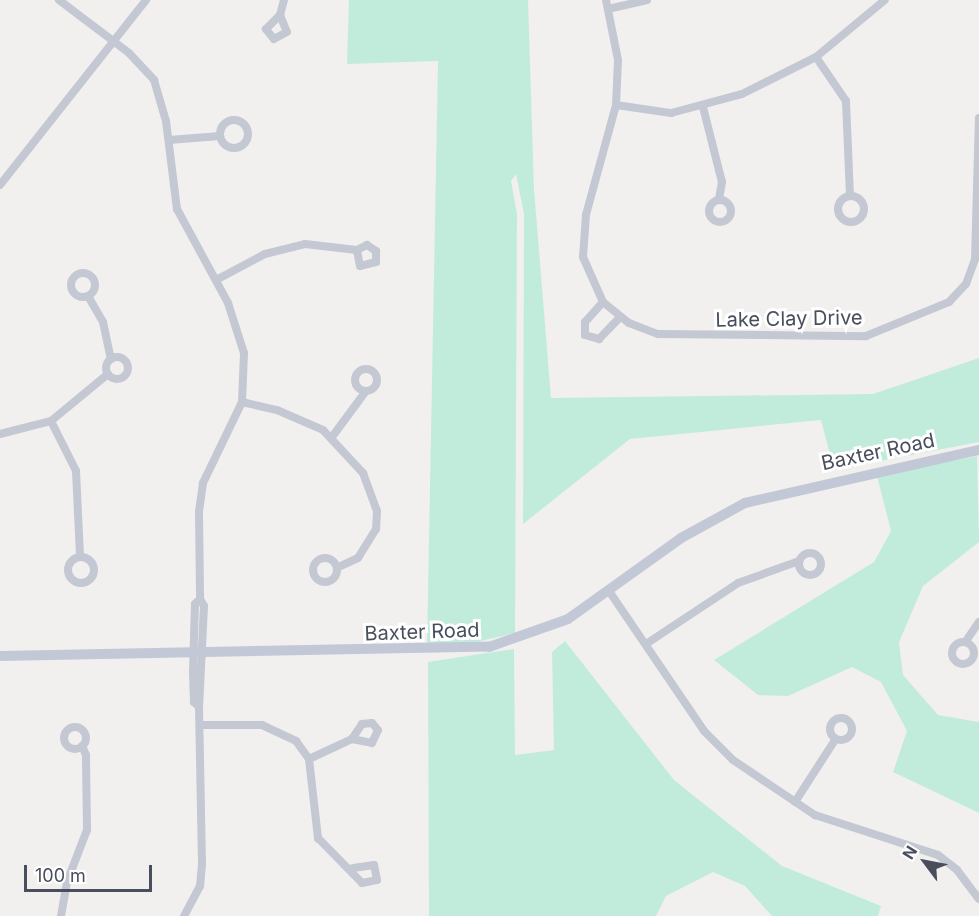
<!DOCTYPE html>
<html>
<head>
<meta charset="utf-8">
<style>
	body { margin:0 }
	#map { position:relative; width:979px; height:916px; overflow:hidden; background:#f2f0ef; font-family:Inter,sans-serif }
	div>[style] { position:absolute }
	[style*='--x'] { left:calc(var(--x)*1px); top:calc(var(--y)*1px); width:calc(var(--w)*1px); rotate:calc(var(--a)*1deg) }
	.green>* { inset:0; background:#c1ecdc }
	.street>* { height:8px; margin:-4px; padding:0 4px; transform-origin:4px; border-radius:4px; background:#c4c8d3 }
	.street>.ring { margin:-4px; padding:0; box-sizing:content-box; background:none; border:8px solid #c4c8d3; border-radius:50% }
	.secondary>* { height:10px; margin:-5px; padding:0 5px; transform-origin:5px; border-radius:5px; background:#c3c8d7 }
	span { translate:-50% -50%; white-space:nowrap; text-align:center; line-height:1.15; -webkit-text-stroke:6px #fff; paint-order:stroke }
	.street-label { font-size:20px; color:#484e5b }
	.north { position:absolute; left:895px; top:832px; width:60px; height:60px; -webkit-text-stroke:4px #fff; paint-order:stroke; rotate:302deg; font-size:16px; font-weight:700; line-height:24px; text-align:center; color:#484e5b }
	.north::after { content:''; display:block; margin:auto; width:21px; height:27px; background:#484e5b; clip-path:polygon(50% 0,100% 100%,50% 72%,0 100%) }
	.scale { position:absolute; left:24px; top:865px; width:128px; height:27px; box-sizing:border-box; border:3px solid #484e5b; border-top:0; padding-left:8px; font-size:18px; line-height:21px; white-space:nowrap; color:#484e5b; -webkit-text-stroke:4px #fff; paint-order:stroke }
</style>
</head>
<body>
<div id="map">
	<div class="green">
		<div style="clip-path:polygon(349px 0,528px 0,534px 189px,551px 398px,873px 394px,979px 358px,979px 442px,834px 470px,821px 420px,630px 439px,523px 524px,524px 214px,516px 174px,511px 181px,517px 214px,515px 633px,463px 645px,427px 646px,438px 61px,347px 64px)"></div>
		<div style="clip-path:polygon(977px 456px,979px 542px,923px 586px,899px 642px,903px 675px,938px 715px,979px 722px,979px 813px,893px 772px,907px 731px,881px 682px,852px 667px,788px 696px,758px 695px,714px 660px,874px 562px,891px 531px,877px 476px)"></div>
		<div style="clip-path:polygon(565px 641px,674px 780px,782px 866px,881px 906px,878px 916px,772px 916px,745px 886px,713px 872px,666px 896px,656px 916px,429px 916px,428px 662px,514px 649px,515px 755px,554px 750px,552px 652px)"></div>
	</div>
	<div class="street">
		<div style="--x:59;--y:0;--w:88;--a:37.1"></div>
		<div style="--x:129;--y:53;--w:37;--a:47"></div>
		<div style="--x:154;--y:80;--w:43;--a:73.7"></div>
		<div style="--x:166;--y:121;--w:89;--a:82.9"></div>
		<div style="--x:177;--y:209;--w:107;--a:61.5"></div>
		<div style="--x:228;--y:303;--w:52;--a:72.3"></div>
		<div style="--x:244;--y:353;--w:49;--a:92.3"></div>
		<div style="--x:242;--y:402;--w:90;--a:115.7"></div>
		<div style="--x:203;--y:483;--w:29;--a:98"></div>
		<div style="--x:199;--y:512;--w:87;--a:89.3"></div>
		<div style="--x:200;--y:599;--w:8;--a:60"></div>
		<div style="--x:204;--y:606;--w:101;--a:92.8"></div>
		<div style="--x:199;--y:707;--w:157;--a:88.9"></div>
		<div style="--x:202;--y:864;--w:22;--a:95"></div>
		<div style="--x:200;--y:886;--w:34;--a:118"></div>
		<div style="--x:606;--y:0;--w:61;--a:78.7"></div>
		<div style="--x:618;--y:60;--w:45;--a:92.5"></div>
		<div style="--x:616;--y:105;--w:114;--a:105.3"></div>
		<div style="--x:586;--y:215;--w:42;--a:94.1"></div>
		<div style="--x:583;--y:257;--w:49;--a:66"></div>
		<div style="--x:603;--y:302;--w:33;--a:39"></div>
		<div style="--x:629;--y:323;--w:31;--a:21"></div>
		<div style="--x:658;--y:334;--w:208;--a:0.6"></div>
		<div style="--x:866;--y:336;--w:90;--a:-22.3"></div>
		<div style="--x:949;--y:302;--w:25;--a:-47"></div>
		<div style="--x:966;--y:284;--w:27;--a:-70"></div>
		<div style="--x:975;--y:259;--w:141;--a:-88.4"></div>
		<div style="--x:608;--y:9;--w:40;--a:-13"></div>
		<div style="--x:280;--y:15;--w:18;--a:68"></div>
		<div style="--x:287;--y:32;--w:15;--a:152"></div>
		<div style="--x:274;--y:39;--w:13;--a:-129"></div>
		<div style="--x:266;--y:29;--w:20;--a:-45"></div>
		<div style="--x:280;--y:15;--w:16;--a:-75"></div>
		<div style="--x:816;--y:57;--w:53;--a:55.7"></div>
		<div style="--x:846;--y:101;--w:94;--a:87.6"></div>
		<div style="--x:616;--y:105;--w:56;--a:8.3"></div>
		<div style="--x:671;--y:113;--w:73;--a:-15"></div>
		<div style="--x:742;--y:94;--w:83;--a:-26.6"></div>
		<div style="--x:816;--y:57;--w:89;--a:-39.6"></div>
		<div style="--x:703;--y:107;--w:77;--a:75.8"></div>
		<div style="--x:722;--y:182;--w:17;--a:100"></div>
		<div class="ring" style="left:220px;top:120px;width:20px;height:20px"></div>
		<div style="--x:169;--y:140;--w:51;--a:-4.5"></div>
		<div style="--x:0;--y:185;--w:236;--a:-51.7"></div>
		<div class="ring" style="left:838px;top:196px;width:18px;height:18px"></div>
		<div class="ring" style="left:709px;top:200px;width:14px;height:14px"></div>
		<div class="ring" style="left:71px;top:273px;width:16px;height:16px"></div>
		<div style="--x:216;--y:280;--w:55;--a:-28"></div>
		<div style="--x:265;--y:254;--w:41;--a:-14"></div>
		<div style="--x:305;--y:244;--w:52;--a:6.6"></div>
		<div style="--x:357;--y:250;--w:11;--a:-27"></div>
		<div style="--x:367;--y:245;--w:11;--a:34"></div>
		<div style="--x:376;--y:251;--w:11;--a:90"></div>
		<div style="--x:376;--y:262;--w:16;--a:166"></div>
		<div style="--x:360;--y:266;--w:16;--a:-101"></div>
		<div style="--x:88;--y:296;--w:30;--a:60"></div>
		<div style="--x:103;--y:322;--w:38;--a:78"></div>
		<div style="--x:603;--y:302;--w:27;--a:132"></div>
		<div style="--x:585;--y:322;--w:13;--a:90"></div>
		<div style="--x:585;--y:335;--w:15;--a:16"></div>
		<div style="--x:599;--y:339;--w:29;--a:-46"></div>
		<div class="ring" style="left:106px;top:357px;width:14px;height:14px"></div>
		<div class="ring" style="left:355px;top:369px;width:14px;height:14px"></div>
		<div style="--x:242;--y:402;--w:36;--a:13"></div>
		<div style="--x:277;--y:410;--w:50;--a:23.5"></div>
		<div style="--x:323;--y:430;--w:59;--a:47.1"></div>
		<div style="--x:363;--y:473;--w:40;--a:69.8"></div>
		<div style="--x:377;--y:511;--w:18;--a:93"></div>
		<div style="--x:376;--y:529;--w:34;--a:122"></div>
		<div style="--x:358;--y:558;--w:23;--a:155"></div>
		<div style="--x:51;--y:421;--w:56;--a:63.4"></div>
		<div style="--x:76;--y:471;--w:86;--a:87.3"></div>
		<div style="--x:0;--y:434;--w:53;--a:-14.3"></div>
		<div style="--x:51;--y:421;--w:74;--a:-39.5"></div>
		<div style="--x:332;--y:437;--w:57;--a:-53.5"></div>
		<div class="ring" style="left:799px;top:553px;width:14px;height:14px"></div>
		<div class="ring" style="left:68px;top:557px;width:18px;height:18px"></div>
		<div class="ring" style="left:313px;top:558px;width:16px;height:16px"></div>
		<div style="--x:609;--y:591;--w:169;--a:55.8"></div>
		<div style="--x:704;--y:731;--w:41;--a:45"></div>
		<div style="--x:733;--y:760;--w:99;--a:33.9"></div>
		<div style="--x:815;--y:815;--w:129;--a:18"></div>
		<div style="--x:938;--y:855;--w:24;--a:38"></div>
		<div style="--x:957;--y:870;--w:36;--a:53"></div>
		<div style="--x:966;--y:641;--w:23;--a:-56"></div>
		<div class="ring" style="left:952px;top:642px;width:14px;height:14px"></div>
		<div style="--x:646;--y:644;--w:110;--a:-33.5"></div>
		<div style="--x:738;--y:583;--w:65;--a:-19.8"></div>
		<div style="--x:199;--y:707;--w:7;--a:-135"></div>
		<div style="--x:194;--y:702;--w:31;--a:-92"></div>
		<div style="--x:193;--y:671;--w:67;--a:-88.3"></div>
		<div style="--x:195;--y:604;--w:7;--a:-45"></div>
		<div class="ring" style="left:830px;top:718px;width:14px;height:14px"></div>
		<div style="--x:200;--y:725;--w:62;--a:0"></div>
		<div style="--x:262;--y:725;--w:38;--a:25"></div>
		<div style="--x:296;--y:741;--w:22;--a:54"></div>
		<div style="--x:309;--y:759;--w:80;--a:83.5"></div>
		<div style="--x:318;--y:838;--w:63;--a:45.6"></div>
		<div style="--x:362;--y:883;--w:15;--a:-11"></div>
		<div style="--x:377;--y:880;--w:15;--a:-101"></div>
		<div style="--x:374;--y:865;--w:21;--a:172"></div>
		<div class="ring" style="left:64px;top:727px;width:14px;height:14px"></div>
		<div style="--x:309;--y:759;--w:47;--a:-24.9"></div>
		<div style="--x:352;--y:739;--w:20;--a:11"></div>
		<div style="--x:372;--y:743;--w:14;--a:-65"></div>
		<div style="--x:378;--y:730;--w:9;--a:-131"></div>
		<div style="--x:372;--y:723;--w:10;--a:174"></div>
		<div style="--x:362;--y:724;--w:18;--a:124"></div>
		<div style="--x:795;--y:802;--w:74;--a:-57.2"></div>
		<div style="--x:61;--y:916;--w:35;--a:-80"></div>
		<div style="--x:67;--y:882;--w:56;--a:-69"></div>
		<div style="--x:87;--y:830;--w:75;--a:-90.8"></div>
		<div style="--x:86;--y:755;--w:10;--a:-114"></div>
	</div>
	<div class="secondary">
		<div style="--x:0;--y:656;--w:489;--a:-1.1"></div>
		<div style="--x:489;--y:647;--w:84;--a:-19.5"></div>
		<div style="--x:568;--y:619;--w:139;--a:-35.6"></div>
		<div style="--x:681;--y:538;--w:73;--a:-28.7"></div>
		<div style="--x:745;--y:503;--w:240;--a:-12.8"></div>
	</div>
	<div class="street-label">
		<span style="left:789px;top:319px;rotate:-1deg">Lake Clay Drive</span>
		<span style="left:878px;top:452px;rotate:-12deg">Baxter Road</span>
		<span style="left:422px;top:632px;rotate:-2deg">Baxter Road</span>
	</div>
	<div class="north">N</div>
	<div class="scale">100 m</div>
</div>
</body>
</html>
